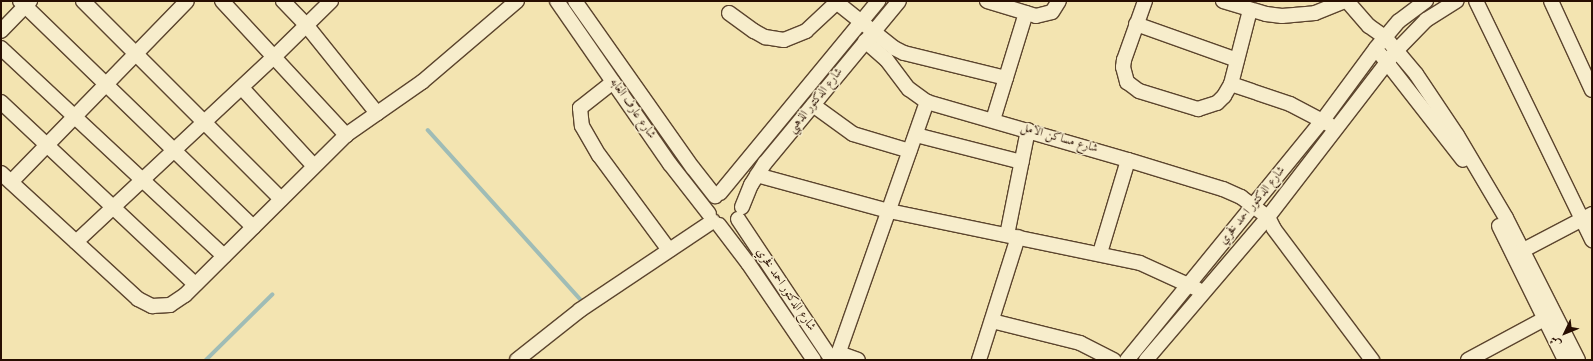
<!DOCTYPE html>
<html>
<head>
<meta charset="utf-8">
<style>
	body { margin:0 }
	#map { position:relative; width:1593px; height:361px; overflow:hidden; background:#f3e4b1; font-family:"Old Standard TT",Amiri,serif }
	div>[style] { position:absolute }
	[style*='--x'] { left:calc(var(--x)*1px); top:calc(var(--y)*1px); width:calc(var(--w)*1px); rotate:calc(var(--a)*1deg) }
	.stream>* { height:3.5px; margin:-1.75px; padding:0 1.75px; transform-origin:1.75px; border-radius:1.75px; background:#9fbcb6 }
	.roads { filter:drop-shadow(1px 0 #5b442d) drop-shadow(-1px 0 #5b442d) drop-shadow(0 1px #5b442d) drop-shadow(0 -1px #5b442d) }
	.minor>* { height:14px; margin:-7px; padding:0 7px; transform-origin:7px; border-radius:7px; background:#f7edcc }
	span { translate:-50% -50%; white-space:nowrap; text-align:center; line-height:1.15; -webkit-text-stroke:3px #f7edcc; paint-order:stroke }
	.street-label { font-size:12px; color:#280e01 }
	.frame { position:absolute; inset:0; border:2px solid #280e01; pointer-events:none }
	.north { position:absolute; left:1545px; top:313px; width:40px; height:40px; -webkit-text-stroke:3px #f7edcc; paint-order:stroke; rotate:227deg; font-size:11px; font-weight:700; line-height:16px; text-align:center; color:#280e01 }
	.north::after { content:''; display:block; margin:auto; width:14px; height:18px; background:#280e01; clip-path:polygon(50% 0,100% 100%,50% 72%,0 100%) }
</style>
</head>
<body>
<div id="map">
	<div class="stream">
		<div style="--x:428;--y:130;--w:233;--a:48"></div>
		<div style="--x:206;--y:360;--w:93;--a:-44.6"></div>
	</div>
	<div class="roads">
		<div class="minor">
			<div style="--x:20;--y:1;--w:325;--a:44.1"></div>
			<div style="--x:83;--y:1;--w:280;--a:45"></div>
			<div style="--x:222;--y:1;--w:183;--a:47.2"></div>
			<div style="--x:283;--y:1;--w:35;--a:46"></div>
			<div style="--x:307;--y:26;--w:112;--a:51.2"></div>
			<div style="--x:557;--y:1;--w:198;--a:55.3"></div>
			<div style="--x:670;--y:164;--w:63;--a:52"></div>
			<div style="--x:575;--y:1;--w:204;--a:54.8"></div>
			<div style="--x:693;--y:168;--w:36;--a:52"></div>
			<div style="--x:835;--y:1;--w:75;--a:38.5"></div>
			<div style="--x:894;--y:48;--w:11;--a:27"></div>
			<div style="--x:904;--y:53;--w:105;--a:13.8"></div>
			<div style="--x:987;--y:1;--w:51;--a:17"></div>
			<div style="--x:1036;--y:16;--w:16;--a:-14"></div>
			<div style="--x:1052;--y:12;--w:13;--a:-58"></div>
			<div style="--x:1145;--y:1;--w:63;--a:109.6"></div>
			<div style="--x:1124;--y:60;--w:7;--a:98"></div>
			<div style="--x:1123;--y:67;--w:16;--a:75"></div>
			<div style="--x:1127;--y:82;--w:15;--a:37"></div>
			<div style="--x:1139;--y:91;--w:62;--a:17"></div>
			<div style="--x:1198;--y:109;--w:20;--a:-18"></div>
			<div style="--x:1217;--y:103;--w:10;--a:-45"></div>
			<div style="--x:1224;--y:96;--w:14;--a:-60"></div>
			<div style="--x:1231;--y:84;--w:76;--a:-75.6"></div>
			<div style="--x:1223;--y:1;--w:45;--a:16.8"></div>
			<div style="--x:1266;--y:14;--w:16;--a:7"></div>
			<div style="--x:1282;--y:16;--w:33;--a:-5"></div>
			<div style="--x:1315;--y:13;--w:32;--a:-22"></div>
			<div style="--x:1347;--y:1;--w:33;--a:49"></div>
			<div style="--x:1369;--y:26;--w:19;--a:35"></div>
			<div style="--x:1385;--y:37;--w:48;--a:50"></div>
			<div style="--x:1416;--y:74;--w:73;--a:56.1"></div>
			<div style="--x:1457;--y:135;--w:96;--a:59.4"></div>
			<div style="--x:1506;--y:218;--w:159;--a:63.1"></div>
			<div style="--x:1476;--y:1;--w:266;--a:64.1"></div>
			<div style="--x:1551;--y:1;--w:98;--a:65.3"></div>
			<div style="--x:729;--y:13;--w:31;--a:36"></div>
			<div style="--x:754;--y:31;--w:13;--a:29"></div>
			<div style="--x:765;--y:37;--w:19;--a:9"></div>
			<div style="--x:784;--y:40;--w:24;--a:-22"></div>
			<div style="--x:806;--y:31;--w:42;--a:-43.1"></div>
			<div style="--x:1136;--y:24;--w:107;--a:19.6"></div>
			<div style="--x:1;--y:31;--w:42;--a:-46"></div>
			<div style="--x:865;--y:41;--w:28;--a:41"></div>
			<div style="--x:886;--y:59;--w:38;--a:53"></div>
			<div style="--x:909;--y:89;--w:22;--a:36"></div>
			<div style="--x:927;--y:102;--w:209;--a:16.1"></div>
			<div style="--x:1128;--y:160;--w:99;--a:17"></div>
			<div style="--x:1223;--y:189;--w:20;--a:24"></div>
			<div style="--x:1241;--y:197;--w:34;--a:37"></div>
			<div style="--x:1268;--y:217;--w:13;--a:63"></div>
			<div style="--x:1274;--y:229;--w:164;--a:53.2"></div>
			<div style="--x:1;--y:48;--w:305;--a:43"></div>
			<div style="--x:1381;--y:55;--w:133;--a:52"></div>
			<div style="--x:613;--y:82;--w:42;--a:141.8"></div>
			<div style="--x:580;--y:108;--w:18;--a:84"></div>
			<div style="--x:582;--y:126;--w:34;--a:60"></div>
			<div style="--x:599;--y:155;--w:118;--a:53.6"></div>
			<div style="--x:1231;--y:84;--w:62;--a:18.7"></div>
			<div style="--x:1290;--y:104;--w:45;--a:27.7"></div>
			<div style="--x:242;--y:88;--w:106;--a:47.3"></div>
			<div style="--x:1;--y:102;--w:266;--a:43.2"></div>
			<div style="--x:813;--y:105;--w:49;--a:35.9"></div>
			<div style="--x:853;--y:134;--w:59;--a:16.6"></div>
			<div style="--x:993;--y:120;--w:112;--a:-72.9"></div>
			<div style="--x:916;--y:135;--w:109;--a:14.3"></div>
			<div style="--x:1;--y:173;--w:186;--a:42.6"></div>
			<div style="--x:138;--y:299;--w:16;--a:27"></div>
			<div style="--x:152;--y:306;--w:18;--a:-3"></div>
			<div style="--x:170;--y:305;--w:18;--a:-34"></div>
			<div style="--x:185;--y:295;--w:227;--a:-44.8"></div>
			<div style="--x:346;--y:135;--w:93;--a:-34.9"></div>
			<div style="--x:422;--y:82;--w:125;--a:-40.5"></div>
			<div style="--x:757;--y:175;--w:137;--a:15.3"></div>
			<div style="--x:889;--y:211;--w:256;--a:11.7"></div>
			<div style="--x:1140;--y:263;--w:63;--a:24.5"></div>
			<div style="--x:11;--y:182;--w:252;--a:-45.8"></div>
			<div style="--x:720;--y:193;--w:249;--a:-50.5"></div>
			<div style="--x:742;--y:207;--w:24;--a:-68"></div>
			<div style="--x:751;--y:185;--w:26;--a:-58"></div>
			<div style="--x:765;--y:163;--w:210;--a:-50.4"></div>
			<div style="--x:738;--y:219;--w:169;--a:56.3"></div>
			<div style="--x:719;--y:225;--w:48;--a:52.7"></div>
			<div style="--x:748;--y:263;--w:117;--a:55.8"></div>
			<div style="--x:1499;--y:226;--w:149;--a:63.8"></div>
			<div style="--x:1007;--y:235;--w:107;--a:-78.7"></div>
			<div style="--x:76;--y:242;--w:271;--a:-43.1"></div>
			<div style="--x:274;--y:57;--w:80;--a:-44.5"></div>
			<div style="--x:1100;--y:253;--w:97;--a:-73.2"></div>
			<div style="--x:1514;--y:255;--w:88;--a:-27.7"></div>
			<div style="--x:992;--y:321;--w:91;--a:14"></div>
			<div style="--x:1080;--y:343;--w:38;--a:27"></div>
			<div style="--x:839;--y:353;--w:20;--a:20"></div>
			<div style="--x:517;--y:360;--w:80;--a:-38.4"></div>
			<div style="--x:580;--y:310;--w:160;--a:-33.8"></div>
			<div style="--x:836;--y:360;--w:274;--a:-70.6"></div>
			<div style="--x:979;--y:360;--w:129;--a:-72.4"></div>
			<div style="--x:1127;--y:360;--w:310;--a:-50.8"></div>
			<div style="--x:1323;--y:120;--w:89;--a:-53.6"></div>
			<div style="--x:1376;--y:48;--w:35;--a:-50"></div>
			<div style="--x:1399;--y:21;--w:34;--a:-37"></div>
			<div style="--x:1146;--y:360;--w:188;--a:-49.5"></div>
			<div style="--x:1268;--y:217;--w:210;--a:-52.4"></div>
			<div style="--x:1396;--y:51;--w:43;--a:-45.9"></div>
			<div style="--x:1426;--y:20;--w:36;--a:-32"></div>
			<div style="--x:1468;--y:360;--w:86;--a:-28.3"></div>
		</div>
	</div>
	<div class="street-label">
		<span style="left:816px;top:101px;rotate:-51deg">شارع الدكتور الذهبي</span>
		<span style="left:632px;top:109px;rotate:55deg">شارع عارف الغابه</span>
		<span style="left:1059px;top:139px;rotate:16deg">شارع مساكن الامل</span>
		<span style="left:1253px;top:206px;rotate:-51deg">شارع الدكتور احمد فخري</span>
		<span style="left:785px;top:290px;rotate:56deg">شارع الدكتور احمد فخري</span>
	</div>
	<div class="frame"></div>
	<div class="north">ش</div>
</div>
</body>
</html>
